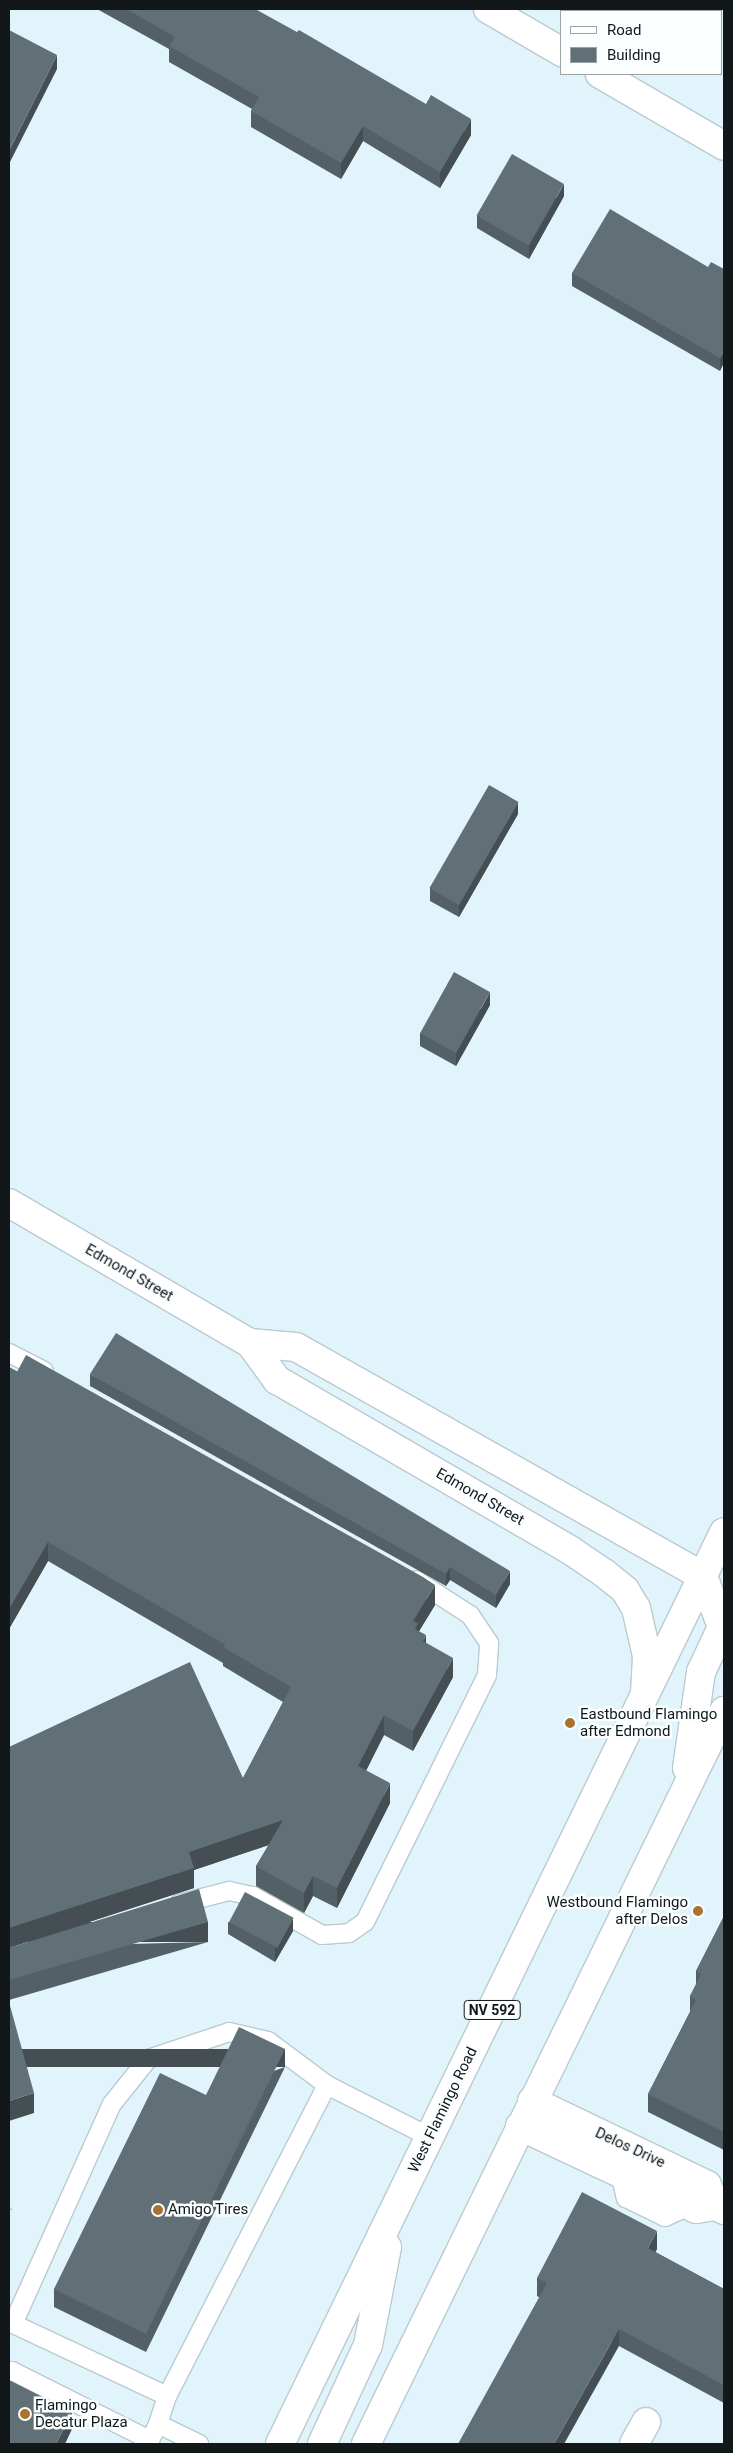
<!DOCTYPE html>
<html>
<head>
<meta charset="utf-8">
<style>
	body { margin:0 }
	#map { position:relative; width:733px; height:2453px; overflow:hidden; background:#e1f3fb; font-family:Roboto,sans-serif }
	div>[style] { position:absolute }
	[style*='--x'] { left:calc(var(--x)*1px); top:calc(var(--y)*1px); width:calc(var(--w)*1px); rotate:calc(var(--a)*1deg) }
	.path>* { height:3px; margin-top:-1.5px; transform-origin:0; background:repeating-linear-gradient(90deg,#93a1a6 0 1px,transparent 0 5px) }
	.roads { filter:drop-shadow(1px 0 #b9cad1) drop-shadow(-1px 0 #b9cad1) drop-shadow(0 1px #b9cad1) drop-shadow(0 -1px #b9cad1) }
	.lane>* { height:18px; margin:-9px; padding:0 9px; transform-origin:9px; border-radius:9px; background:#fff }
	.street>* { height:28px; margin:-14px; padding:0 14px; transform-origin:14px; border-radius:14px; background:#fff }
	.primary>* { height:28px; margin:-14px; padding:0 14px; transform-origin:14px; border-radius:14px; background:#fff }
	.wall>* { inset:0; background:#536066 }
	.shaded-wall>* { inset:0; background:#444e53; transform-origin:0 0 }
	.building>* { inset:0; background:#617077; transform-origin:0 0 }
	.dots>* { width:14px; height:14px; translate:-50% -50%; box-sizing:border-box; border:2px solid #fafeff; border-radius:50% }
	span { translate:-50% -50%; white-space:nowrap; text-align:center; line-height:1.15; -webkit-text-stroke:5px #fafeff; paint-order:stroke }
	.shield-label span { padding:1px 4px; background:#fafeff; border:1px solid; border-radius:4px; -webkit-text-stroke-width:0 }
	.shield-label { font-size:14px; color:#12181a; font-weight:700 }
	.street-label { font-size:15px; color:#12181a }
	.poi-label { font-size:15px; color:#12181a }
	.left { translate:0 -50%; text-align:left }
	.right { translate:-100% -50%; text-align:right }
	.frame { position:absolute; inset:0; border:10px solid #12181a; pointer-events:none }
	.legend { position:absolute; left:560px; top:10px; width:162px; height:65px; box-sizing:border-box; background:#fafeff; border:1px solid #9da2a3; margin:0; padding:6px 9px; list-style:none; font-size:15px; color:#12181a }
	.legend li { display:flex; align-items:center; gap:10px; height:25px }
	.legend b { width:25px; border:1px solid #9da2a3 }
</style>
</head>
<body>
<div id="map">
	<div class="path">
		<div style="--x:9;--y:2206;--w:3;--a:45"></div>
		<div style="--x:11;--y:2208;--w:5;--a:112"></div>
	</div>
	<div class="roads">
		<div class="lane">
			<div style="--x:9;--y:1353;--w:39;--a:27"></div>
			<div style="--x:179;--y:1904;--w:52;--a:-14.6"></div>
			<div style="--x:229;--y:1891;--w:25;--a:12"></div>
			<div style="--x:253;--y:1896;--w:79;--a:29.5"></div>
			<div style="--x:322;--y:1935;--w:27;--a:-4"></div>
			<div style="--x:349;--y:1933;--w:19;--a:-35"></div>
			<div style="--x:365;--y:1922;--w:275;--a:-63.7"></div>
			<div style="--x:487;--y:1675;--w:32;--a:-86"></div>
			<div style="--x:489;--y:1643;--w:34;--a:-124"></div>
			<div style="--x:470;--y:1615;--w:64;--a:-147.1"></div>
			<div style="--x:327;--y:2085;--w:350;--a:117.2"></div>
			<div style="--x:167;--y:2396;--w:170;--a:-154.9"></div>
			<div style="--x:13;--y:2324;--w:241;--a:-65.8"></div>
			<div style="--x:112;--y:2104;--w:58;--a:-51.3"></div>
			<div style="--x:148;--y:2059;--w:85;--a:-18.4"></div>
			<div style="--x:229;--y:2032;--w:40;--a:13"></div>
			<div style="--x:268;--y:2041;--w:74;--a:36.7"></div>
			<div style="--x:327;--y:2085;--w:115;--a:26.8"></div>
			<div style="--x:620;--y:2173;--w:26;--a:77"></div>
			<div style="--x:626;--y:2198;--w:43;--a:26"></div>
			<div style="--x:665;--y:2217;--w:26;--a:-25"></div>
			<div style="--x:9;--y:2372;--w:3;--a:-18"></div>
			<div style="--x:12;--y:2371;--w:154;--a:26.6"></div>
			<div style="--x:158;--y:2424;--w:46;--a:26"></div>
			<div style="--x:148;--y:2444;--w:22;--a:-63"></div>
			<div style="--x:158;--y:2424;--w:29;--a:-72"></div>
		</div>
		<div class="street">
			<div style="--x:488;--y:9;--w:86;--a:30.2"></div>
			<div style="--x:600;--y:74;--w:143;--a:30.1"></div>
			<div style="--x:9;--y:1203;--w:279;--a:30.2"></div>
			<div style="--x:250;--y:1343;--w:46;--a:53.9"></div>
			<div style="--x:277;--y:1380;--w:339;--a:30.1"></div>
			<div style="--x:570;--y:1550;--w:41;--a:34.1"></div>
			<div style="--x:604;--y:1573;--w:27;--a:39"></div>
			<div style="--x:625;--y:1590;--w:21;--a:59"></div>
			<div style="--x:636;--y:1608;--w:49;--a:77.1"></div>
			<div style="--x:647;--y:1656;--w:38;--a:93"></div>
			<div style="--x:250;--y:1343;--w:46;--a:5"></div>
			<div style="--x:296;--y:1347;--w:467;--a:29.4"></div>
			<div style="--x:532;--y:2101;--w:194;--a:25.6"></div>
			<div style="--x:707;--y:2185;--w:23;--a:67"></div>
			<div style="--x:520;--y:2126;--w:195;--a:25.2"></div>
			<div style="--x:696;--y:2209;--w:20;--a:-9"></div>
			<div style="--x:716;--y:2206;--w:9;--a:27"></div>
			<div style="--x:634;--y:2444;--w:25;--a:-61"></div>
		</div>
		<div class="primary">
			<div style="--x:687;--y:1768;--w:97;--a:-81.7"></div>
			<div style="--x:701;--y:1672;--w:50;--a:-65"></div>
			<div style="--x:722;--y:1627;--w:54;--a:-110.4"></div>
			<div style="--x:280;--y:2444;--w:1014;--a:-64.04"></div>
			<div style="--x:322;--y:2444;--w:109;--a:-65.1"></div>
			<div style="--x:368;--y:2345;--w:100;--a:-79"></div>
			<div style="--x:366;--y:2444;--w:816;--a:-63.97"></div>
		</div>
	</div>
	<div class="wall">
		<div style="clip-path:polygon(97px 9px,255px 9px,471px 135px,440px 188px,363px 141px,341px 179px,251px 127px,251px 111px,252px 109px,169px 62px,169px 49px)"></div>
		<div style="clip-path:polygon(687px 9px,716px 9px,714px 11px,691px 11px)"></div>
		<div style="clip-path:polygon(564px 196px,529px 259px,477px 228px,477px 216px)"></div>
		<div style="clip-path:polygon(708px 267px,724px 269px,720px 371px,572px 286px,572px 273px)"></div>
		<div style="clip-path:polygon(518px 814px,459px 917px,430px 901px,430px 888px)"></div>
		<div style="clip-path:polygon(490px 1005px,456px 1066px,420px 1046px,420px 1033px)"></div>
		<div style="clip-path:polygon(9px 1367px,435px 1605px,419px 1631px,426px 1643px,453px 1677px,413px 1751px,384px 1735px,366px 1771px,390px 1803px,337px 1908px,313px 1896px,304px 1913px,256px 1886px,256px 1866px,269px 1845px,194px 1870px,194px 1888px,11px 1947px,208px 1942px,9px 2000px,9px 1747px,243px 1778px,283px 1702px,223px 1666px,223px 1663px,48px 1561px,9px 1629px)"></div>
		<div style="clip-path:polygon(90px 1374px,510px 1584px,496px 1608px,450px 1580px,446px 1586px,90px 1386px)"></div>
		<div style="clip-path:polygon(724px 1916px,724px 2150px,648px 2112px,648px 2094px,690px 2012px,690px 1996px,696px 1985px,696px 1971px)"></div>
		<div style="clip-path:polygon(228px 1922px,293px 1931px,275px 1962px,228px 1934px)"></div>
		<div style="clip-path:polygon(285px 2067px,146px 2352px,54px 2307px,54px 2289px,206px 2095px)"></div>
		<div style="clip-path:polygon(657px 2249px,655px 2252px,724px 2289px,724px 2403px,619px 2346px,537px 2296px,537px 2278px)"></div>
	</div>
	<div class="shaded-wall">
		<div style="clip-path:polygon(708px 9px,716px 9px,714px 11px,708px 11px)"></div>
		<div style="clip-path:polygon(57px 55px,57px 69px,9px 164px,9px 151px)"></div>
		<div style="clip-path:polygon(471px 119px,471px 135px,440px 188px,440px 172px)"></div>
		<div style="clip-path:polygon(363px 126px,363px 141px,341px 179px,341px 163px)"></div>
		<div style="clip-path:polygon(564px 184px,564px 196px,529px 259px,529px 246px)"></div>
		<div style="clip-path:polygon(724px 350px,724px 363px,720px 371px,720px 358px)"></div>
		<div style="clip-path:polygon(518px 802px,518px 814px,459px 917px,459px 905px)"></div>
		<div style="clip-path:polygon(490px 992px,490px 1005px,456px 1066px,456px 1054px)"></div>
		<div style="clip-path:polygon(48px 1542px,48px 1561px,9px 1629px,9px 1609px)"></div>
		<div style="clip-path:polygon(450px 1567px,450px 1580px,446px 1586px,446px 1574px)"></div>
		<div style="clip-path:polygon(510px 1571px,510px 1584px,496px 1608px,496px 1595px)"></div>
		<div style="clip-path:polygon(435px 1585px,435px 1605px,418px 1633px,418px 1643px,413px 1621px)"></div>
		<div style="clip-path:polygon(426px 1635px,426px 1655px,423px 1641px)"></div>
		<div style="clip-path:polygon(453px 1658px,453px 1677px,413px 1751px,413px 1731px)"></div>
		<div style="clip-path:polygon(384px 1715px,384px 1735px,358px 1786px,358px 1766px)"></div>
		<div style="clip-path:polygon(390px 1783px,390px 1803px,337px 1908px,337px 1888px)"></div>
		<div style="clip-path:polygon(283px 1820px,283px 1840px,194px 1870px,194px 1888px,9px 1948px,9px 1928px,189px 1852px)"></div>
		<div style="clip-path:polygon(313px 1876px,313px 1896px,304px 1913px,304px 1893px)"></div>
		<div style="clip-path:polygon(293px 1918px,293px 1931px,275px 1962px,275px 1949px)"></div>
		<div style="left:208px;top:1922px;width:20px;height:207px;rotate:90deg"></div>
		<div style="left:285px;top:2049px;width:18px;height:317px;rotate:90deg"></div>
		<div style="clip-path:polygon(34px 2093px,34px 2113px,9px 2121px,9px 2101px)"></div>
		<div style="clip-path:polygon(657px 2231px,657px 2249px,648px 2266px,648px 2248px)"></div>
		<div style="clip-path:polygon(619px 2329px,619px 2346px,564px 2444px,554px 2444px)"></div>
		<div style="clip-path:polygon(72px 2412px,72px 2429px,65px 2444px,56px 2444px)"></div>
	</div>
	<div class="building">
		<div style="clip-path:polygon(126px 9px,255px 9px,297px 32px,299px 30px,426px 104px,431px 95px,471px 119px,440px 172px,363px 126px,341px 163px,251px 111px,259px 97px,169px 46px,175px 37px)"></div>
		<div style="clip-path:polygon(9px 30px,57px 55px,9px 151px)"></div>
		<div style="left:512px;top:154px;width:60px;height:71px;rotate:30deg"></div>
		<div style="clip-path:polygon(610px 209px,708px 267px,711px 262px,724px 269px,724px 350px,720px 358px,572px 273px)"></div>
		<div style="left:489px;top:785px;width:34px;height:119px;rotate:30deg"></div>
		<div style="left:454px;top:972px;width:41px;height:70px;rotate:29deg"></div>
		<div style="clip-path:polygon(116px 1333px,510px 1571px,496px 1595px,450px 1567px,446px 1574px,90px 1374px)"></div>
		<div style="clip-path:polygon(26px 1355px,423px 1577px,435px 1585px,413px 1621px,418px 1623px,415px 1629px,426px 1635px,423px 1641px,453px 1658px,413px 1731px,384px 1715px,358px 1766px,390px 1783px,337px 1888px,313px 1876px,304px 1893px,256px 1866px,283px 1820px,189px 1852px,194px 1868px,9px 1928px,9px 1747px,190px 1662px,243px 1778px,291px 1687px,223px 1647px,226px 1645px,48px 1542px,9px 1609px,9px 1367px,17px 1372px)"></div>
		<div style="clip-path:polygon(199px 1889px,208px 1922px,9px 1980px,9px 1946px,12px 1947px)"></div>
		<div style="left:245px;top:1892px;width:55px;height:34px;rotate:28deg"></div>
		<div style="clip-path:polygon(724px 1916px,724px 2132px,648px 2094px,696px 2000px,690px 1996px,701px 1974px,696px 1971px)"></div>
		<div style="clip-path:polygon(9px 2002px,34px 2093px,9px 2101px)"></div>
		<div style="clip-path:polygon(239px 2027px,285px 2049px,146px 2334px,54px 2289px,160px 2073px,206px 2095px)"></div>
		<div style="clip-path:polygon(582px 2192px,657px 2231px,648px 2248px,724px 2289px,724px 2385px,619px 2329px,554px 2444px,458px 2444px,547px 2283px,537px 2278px)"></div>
		<div style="clip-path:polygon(9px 2380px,72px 2412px,56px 2444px,9px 2444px)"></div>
	</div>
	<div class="dots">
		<div style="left:570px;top:1723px;background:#a9722e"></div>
		<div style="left:698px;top:1911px;background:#a9722e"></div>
		<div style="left:158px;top:2210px;background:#a9722e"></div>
		<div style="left:25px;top:2414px;background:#a9722e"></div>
	</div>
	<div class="shield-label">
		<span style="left:492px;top:2010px">NV 592</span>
	</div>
	<div class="street-label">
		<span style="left:129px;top:1273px;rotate:30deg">Edmond Street</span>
		<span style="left:480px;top:1497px;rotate:30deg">Edmond Street</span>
		<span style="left:443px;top:2110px;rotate:-64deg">West Flamingo Road</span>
		<span style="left:630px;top:2148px;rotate:25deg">Delos Drive</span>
	</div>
	<div class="poi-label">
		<span class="left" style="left:580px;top:1723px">Eastbound Flamingo<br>after Edmond</span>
		<span class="right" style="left:688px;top:1911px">Westbound Flamingo<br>after Delos</span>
		<span class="left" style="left:168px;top:2210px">Amigo Tires</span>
		<span class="left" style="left:35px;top:2414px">Flamingo<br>Decatur Plaza</span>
	</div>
	<div class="frame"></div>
	<ul class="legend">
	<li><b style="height:6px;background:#fff"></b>Road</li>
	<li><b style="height:14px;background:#617077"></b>Building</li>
	</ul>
</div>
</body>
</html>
